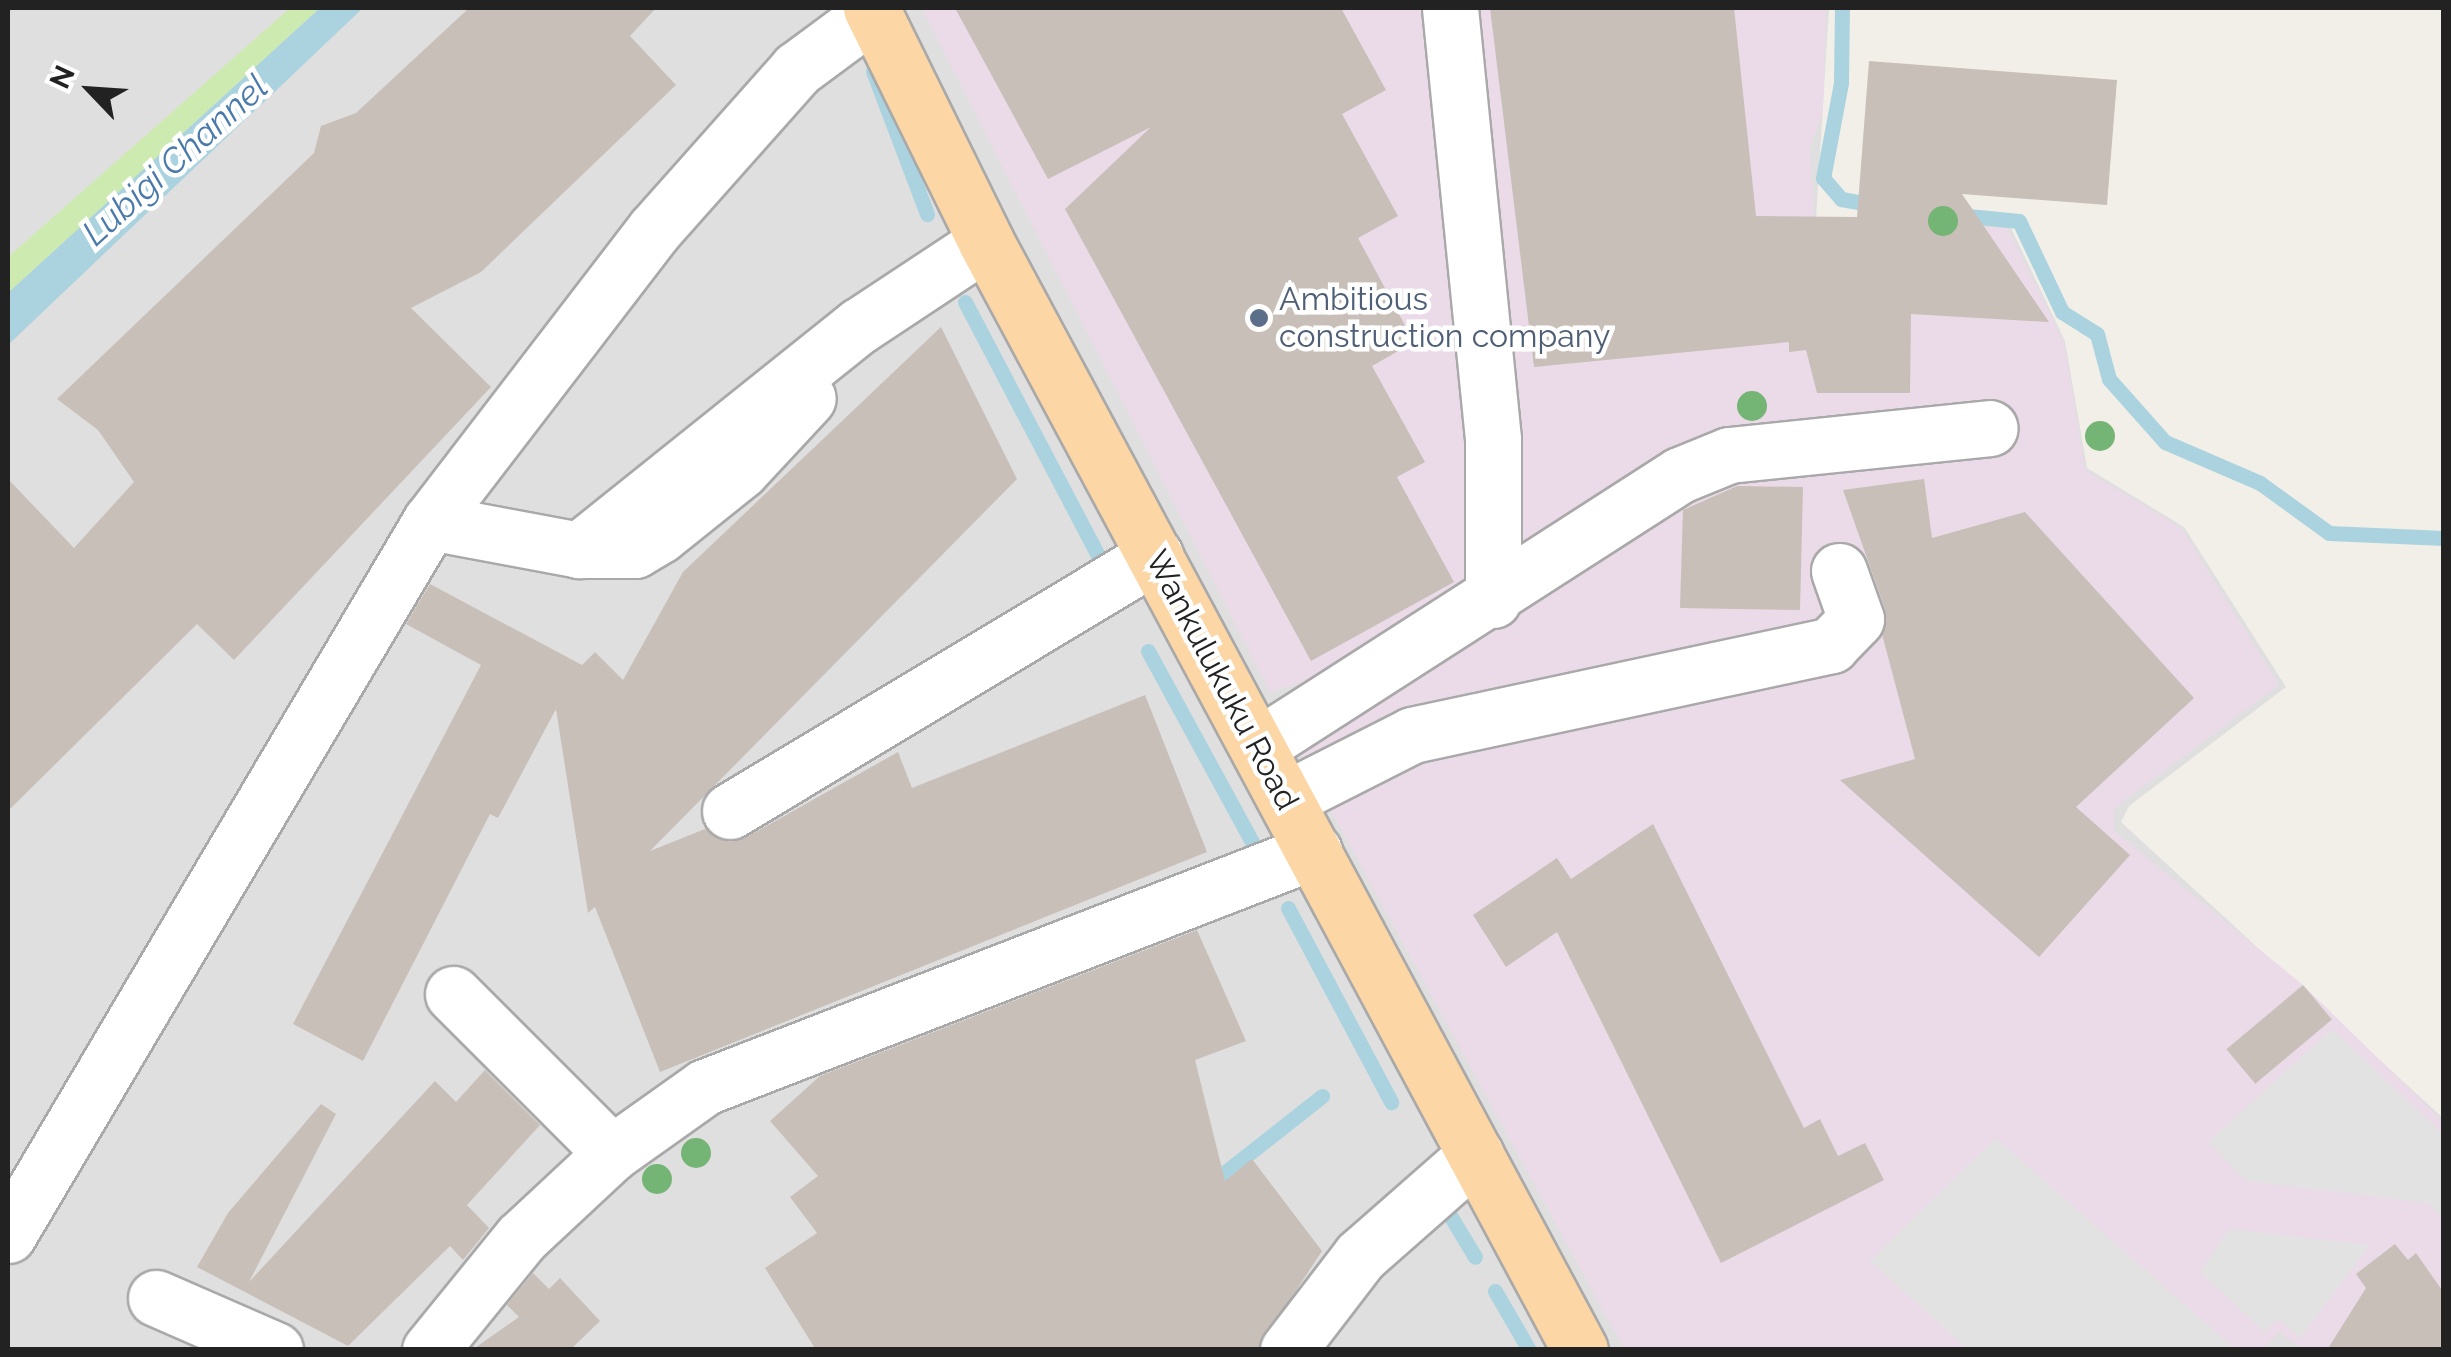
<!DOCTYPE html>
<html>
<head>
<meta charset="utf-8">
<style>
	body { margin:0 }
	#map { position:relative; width:2451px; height:1357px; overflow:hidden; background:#f2efe9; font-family:Raleway,sans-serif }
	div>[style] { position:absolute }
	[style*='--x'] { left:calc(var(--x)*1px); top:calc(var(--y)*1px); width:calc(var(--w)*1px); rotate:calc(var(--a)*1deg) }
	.residential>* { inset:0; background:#e0dfdf }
	.industrial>* { inset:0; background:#ebdbe8 }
	.grass>* { inset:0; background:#cdebb0 }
	.parking>* { inset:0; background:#e2e2e2 }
	.water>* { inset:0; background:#aad3df }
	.stream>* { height:15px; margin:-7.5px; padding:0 7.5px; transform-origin:7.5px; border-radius:7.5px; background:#aad3df }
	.building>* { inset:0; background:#c7bfb8; transform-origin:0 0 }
	.roads { filter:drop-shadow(2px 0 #a9a9a9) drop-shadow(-2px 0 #a9a9a9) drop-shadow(0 2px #a9a9a9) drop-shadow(0 -2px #a9a9a9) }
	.minor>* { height:55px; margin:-27.5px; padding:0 27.5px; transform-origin:27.5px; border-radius:27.5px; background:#fff }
	.major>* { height:55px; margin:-27.5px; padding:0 27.5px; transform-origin:27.5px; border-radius:27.5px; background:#fcd6a4 }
	.trees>* { width:30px; height:30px; margin:-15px; border-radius:50%; background:#74b475 }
	.dots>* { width:28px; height:28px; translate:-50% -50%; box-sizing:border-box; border:5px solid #fff; border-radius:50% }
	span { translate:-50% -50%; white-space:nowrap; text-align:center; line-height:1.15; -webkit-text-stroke:9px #fff; paint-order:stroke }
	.service-label { font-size:32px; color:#4e5e75 }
	.left { translate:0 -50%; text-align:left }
	.street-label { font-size:32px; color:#222 }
	.water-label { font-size:35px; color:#4a7aab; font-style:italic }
	.frame { position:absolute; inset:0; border:10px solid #222; pointer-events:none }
	.north { position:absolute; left:40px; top:40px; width:100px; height:100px; -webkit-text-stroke:8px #fff; paint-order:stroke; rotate:295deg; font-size:28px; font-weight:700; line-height:40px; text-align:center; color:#222 }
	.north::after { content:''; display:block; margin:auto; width:35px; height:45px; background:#222; clip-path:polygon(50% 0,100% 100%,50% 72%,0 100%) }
</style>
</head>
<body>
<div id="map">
	<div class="residential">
		<div style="clip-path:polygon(8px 8px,1829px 8px,1816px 218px,2010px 226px,2065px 341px,2087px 468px,2184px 527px,2286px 687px,2129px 806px,2121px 822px,2443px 1118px,2443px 1349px,8px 1350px)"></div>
	</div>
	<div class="industrial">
		<div style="clip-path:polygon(922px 8px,1826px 8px,1823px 111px,1810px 149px,1814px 220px,2007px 228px,2064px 342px,2085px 470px,2181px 528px,2279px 685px,2114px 808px,2114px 831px,2303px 985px,2443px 1122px,2443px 1349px,2302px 1349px,2279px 1331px,2262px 1350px,1624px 1349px,1297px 748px,1382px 659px,1270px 692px)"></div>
	</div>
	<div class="grass">
		<div style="clip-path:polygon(290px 8px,320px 8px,8px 293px,8px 257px)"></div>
	</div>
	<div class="parking">
		<div style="clip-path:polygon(2332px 1029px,2443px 1134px,2443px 1219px,2428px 1203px,2246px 1181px,2208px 1142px)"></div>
		<div style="clip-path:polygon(1996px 1138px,2235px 1349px,1967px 1349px,1870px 1261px)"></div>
		<div style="clip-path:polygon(2229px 1229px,2370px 1245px,2300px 1338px,2278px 1319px,2264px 1332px,2200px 1272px)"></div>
	</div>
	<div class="water">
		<div style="clip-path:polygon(320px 8px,363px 8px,8px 345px,8px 293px)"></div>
	</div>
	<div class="stream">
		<div style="--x:1842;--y:8;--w:75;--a:90.8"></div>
		<div style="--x:1841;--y:83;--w:97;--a:100.7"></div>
		<div style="--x:1823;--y:178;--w:28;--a:49"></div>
		<div style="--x:1841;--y:199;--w:35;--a:10"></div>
		<div style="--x:873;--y:71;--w:153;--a:69.3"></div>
		<div style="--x:1958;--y:215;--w:61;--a:5.6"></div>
		<div style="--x:2019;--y:221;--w:101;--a:64.7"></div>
		<div style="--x:2062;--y:312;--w:41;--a:32.2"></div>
		<div style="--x:2097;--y:334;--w:47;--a:75.1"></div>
		<div style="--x:2109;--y:379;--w:84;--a:48.4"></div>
		<div style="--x:2165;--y:442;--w:103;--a:23.3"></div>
		<div style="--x:2260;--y:483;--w:85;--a:35.9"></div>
		<div style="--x:2329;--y:533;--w:115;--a:2.5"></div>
		<div style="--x:965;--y:302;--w:306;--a:62.3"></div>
		<div style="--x:1148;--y:651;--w:223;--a:61.4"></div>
		<div style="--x:1288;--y:908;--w:220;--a:62"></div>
		<div style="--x:1209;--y:1185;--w:144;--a:-38.2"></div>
		<div style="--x:1436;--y:1210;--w:9;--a:-18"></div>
		<div style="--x:1445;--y:1207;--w:58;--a:59"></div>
		<div style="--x:1495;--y:1291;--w:68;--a:60"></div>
	</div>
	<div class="building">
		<div style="clip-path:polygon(469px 8px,656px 8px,630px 36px,676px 85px,481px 272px,411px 308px,491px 387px,234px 660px,197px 624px,8px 811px,8px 479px,74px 548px,134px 482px,98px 430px,57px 399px,314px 153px,321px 126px,356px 113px)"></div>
		<div style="clip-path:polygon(955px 8px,1341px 8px,1386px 90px,1342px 114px,1398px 216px,1358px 238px,1414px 342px,1372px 366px,1425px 462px,1397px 477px,1454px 582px,1311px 661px,1065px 209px,1151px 127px,1048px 179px)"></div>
		<div style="clip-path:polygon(1490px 8px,1734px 8px,1756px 216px,1857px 217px,1869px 61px,2117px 80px,2107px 205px,1962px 194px,2049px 322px,1911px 314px,1910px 393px,1817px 393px,1806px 350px,1789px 352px,1789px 342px,1534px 367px)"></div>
		<div style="clip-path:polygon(941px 327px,1017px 479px,650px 851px,705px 829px,730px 842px,745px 838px,898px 752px,912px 788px,1145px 695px,1207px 852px,660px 1072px,595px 907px,588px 913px,556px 709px,498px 818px,490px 814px,363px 1061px,293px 1024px,481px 665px,406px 624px,430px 584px,582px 665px,595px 652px,623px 680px,683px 572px)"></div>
		<div style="clip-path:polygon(1924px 479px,1932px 538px,2025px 512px,2194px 698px,2076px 807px,2130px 855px,2039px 957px,1840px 780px,1915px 759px,1882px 634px,1885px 609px,1843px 490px)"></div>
		<div style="clip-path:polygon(1737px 486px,1803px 487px,1800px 610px,1680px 608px,1683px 510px)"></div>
		<div style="clip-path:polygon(1653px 824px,1804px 1128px,1820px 1119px,1838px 1156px,1865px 1143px,1884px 1180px,1721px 1263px,1557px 932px,1506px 967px,1473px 915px,1557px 858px,1571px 879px)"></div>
		<div style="clip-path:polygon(1197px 930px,1246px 1041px,1195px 1060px,1225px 1181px,1252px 1159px,1322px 1251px,1257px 1350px,816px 1350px,765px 1268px,817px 1233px,790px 1197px,818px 1176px,770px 1121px,820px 1076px)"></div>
		<div style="left:2303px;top:985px;width:45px;height:100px;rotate:50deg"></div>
		<div style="clip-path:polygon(485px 1070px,540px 1125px,467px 1205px,489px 1228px,463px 1260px,450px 1246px,348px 1346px,197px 1267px,228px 1213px,321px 1104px,336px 1114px,249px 1282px,435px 1081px,456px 1102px)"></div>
		<div style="clip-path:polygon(2395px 1244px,2408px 1260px,2416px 1253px,2444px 1293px,2444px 1350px,2327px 1350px,2366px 1288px,2356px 1274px)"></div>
		<div style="clip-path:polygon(533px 1273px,549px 1289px,560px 1278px,600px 1321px,570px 1350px,472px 1350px,519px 1317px,507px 1305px)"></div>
	</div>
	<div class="roads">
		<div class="minor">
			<div style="--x:1450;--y:8;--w:433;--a:84.3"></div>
			<div style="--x:1493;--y:439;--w:161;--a:90"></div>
			<div style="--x:430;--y:522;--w:369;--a:-52.5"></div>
			<div style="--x:655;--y:229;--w:214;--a:-48.4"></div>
			<div style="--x:797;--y:69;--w:96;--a:-36.5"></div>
			<div style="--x:579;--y:550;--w:56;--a:0"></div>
			<div style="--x:635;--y:550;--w:29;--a:-31"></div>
			<div style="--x:660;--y:535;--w:104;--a:-38.7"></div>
			<div style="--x:741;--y:470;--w:98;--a:-47.1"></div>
			<div style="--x:1258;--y:746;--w:502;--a:-32.71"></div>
			<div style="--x:1680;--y:475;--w:53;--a:-22.2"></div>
			<div style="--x:1729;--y:455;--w:262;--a:-5.9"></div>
			<div style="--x:1286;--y:799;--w:141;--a:-26.9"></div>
			<div style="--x:1412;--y:735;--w:429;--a:-12.1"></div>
			<div style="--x:1831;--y:645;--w:36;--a:-46"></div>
			<div style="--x:1856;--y:619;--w:51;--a:-109.5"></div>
			<div style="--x:730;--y:811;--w:496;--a:-31"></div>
			<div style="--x:453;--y:994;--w:225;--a:45"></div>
			<div style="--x:8;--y:1235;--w:829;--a:-59.38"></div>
			<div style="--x:430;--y:522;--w:152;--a:10.6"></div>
			<div style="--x:579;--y:550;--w:359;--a:-38.7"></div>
			<div style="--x:859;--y:326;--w:152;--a:-33.5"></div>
			<div style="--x:156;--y:1298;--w:130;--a:23.6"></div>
			<div style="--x:430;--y:1350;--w:144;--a:-50.9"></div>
			<div style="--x:521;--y:1238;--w:125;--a:-43"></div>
			<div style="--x:612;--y:1153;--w:114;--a:-35.4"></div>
			<div style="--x:705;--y:1087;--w:653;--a:-21.18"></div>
			<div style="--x:1288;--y:1350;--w:118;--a:-52.5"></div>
			<div style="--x:1360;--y:1256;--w:154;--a:-41.3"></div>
		</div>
		<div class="major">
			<div style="--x:871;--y:8;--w:261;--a:63.8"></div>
			<div style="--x:986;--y:242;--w:1257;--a:61.8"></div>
		</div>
	</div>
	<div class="trees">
		<div style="left:1943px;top:221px"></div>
		<div style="left:1752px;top:406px"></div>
		<div style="left:2100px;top:436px"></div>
		<div style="left:696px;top:1153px"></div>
		<div style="left:657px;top:1179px"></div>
	</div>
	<div class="dots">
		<div style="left:1259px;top:318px;background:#5c6f8a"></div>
	</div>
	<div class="service-label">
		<span class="left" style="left:1279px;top:318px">Ambitious<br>construction company</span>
	</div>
	<div class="street-label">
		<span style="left:1222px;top:680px;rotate:62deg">Wankulukuku Road</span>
	</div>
	<div class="water-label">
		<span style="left:175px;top:160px;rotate:-42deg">Lubigi Channel</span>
	</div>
	<div class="frame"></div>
	<div class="north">N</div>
</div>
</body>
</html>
